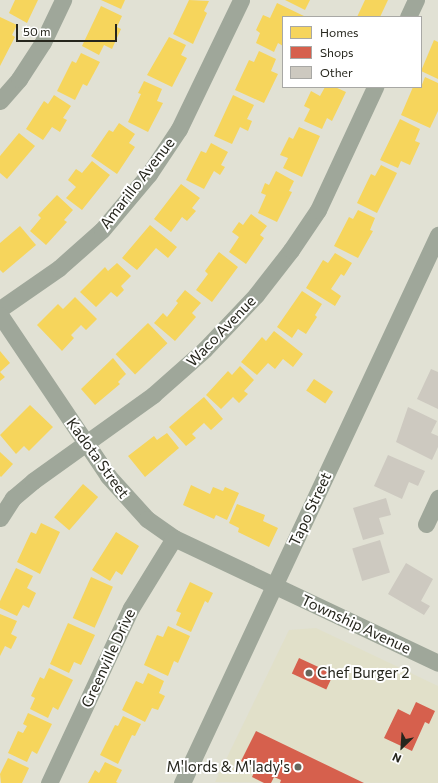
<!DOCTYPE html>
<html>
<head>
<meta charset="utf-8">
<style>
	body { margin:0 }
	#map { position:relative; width:438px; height:783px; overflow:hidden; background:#e1e1d4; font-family:Commissioner,sans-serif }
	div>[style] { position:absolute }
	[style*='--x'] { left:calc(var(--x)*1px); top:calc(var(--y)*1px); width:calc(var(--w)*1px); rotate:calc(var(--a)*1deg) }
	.built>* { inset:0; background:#e1e0c9 }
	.homes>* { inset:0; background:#f6d55c; transform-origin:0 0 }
	.shops>* { inset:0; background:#d6604d; transform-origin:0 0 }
	.building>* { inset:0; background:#cdc9c0; transform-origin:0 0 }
	.minor>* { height:17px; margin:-8.5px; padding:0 8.5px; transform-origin:8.5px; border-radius:8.5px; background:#9fa79a }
	.dots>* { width:11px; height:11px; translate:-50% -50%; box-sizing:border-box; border:2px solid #fff; border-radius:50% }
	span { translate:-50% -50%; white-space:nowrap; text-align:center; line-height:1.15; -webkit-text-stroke:4px #fff; paint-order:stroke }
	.street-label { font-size:15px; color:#26261d }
	.poi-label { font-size:15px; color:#26261d }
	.left { translate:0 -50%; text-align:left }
	.right { translate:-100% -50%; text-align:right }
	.legend { position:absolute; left:282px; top:16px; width:140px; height:72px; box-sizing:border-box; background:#fff; border:1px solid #a8a8a5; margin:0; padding:5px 7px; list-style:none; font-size:12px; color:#26261d }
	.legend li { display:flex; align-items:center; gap:8px; height:20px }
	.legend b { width:20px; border:1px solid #a8a8a5 }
	.north { position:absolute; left:382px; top:727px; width:40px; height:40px; -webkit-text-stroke:3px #fff; paint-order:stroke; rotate:205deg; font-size:11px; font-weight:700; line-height:16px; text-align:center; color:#26261d }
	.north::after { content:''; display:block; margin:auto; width:14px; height:18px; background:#26261d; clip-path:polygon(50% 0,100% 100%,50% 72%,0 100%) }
	.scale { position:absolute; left:16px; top:24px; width:101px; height:18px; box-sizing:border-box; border:2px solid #26261d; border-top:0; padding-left:5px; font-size:12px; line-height:14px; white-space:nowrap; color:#26261d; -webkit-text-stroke:3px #fff; paint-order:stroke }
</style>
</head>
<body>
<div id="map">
	<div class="built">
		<div style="clip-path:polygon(316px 628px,438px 686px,438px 783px,215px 782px,289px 630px)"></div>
	</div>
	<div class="homes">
		<div style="clip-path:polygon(15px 0,38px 0,27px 23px,9px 13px)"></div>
		<div style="clip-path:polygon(101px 0,125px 0,121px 9px)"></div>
		<div style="clip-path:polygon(189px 0,209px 1px,204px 11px,207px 13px,193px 44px,173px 34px)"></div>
		<div style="clip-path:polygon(285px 0,310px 0,305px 10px)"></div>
		<div style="clip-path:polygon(365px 0,388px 0,380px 17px,357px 17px)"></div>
		<div style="clip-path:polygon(277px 3px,306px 17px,283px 17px,283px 46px,278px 43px,274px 52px,256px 43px,260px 33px,256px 30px,263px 15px,270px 18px)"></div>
		<div style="clip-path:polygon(101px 6px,122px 16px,117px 27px,121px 29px,112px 49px,104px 45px,99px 55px,82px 46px)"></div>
		<div style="clip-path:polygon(0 17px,17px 25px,12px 35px,15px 37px,0 66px)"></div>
		<div style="clip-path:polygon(169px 37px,186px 45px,181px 55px,187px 58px,172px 87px,147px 75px)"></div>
		<div style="clip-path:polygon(434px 40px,438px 42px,438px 79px,421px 71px)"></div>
		<div style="clip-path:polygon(259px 51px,276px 59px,271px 71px,278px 74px,264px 103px,235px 90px,249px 60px,254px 62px)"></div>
		<div style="clip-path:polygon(81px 53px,100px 62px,87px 86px,83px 84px,75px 100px,57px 91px,72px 61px,76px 63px)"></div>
		<div style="clip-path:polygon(425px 77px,438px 83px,438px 111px,430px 128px,401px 115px,413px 87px,421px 87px)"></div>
		<div style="clip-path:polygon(144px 81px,162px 89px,157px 101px,163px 103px,148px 132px,128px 122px,141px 94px,138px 93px)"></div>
		<div style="clip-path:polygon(325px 87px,335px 87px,346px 92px,332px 121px,327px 118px,322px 129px,304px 121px,310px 109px,304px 106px,311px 91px,320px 96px)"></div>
		<div style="clip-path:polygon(54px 95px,71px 106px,63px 118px,67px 120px,60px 132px,52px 127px,43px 140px,26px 129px,44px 101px,48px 104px)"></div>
		<div style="clip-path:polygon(233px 95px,254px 105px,247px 119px,252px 121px,248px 131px,240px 127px,232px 144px,214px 136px)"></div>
		<div style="clip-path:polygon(400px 119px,420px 129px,415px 141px,420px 143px,410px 165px,401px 161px,398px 168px,380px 160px)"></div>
		<div style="clip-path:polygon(119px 123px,135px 134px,129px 143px,135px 147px,117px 174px,91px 156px,109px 130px,113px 132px)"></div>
		<div style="clip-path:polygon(299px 127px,320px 136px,302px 177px,283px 168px,288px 158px,280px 155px,289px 137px,293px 139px)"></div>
		<div style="clip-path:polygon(19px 133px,35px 146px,7px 179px,0 173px,0 156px)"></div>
		<div style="clip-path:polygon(211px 143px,228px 152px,221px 165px,225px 167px,220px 175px,214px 171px,204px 189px,186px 180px,201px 151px,206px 153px)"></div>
		<div style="clip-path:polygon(92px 161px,110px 175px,82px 210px,66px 198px,76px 187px,68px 180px,76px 169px,82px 173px)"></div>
		<div style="clip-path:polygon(381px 165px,397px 173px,377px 213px,357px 203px,371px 174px,375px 176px)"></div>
		<div style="clip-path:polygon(276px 171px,294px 181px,289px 191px,292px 192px,277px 222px,258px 213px,266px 195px,261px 193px,265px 183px,269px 185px)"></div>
		<div style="clip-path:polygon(181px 184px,200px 198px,192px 208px,196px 211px,187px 221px,182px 217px,171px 232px,154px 219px)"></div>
		<div style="clip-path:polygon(57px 195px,73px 210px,64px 220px,67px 222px,46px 245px,30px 231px,41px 218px,38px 215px)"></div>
		<div style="clip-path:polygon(358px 210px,375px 218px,370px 230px,373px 231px,358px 258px,334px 246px,349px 217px,353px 219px)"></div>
		<div style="clip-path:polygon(251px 214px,267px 226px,260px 235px,264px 238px,246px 264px,229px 252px,239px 237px,232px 232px,239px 222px,243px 225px)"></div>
		<div style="clip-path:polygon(150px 225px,177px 247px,168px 258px,156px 248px,137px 270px,122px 258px)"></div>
		<div style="clip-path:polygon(20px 226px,36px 245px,3px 273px,0 270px,0 243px)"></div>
		<div style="clip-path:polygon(219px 252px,238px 267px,212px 302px,196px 290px,208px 274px,205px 271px)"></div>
		<div style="clip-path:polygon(335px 253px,352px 263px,344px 276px,341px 274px,331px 289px,341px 296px,335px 306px,306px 288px,323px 260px,328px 263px)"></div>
		<div style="clip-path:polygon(117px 263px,131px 276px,121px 286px,124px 290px,117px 297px,111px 292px,96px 307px,80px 292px,105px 267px,108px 271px)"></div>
		<div style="clip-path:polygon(185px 290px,201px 303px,192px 313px,196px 317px,175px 341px,154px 323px,163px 313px,167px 317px,178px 303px,176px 301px)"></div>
		<div style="clip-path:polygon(302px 291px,322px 304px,315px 315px,317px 317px,306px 334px,298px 329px,292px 338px,277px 327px)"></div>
		<div style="clip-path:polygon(75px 297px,97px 319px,86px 330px,81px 325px,71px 335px,74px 338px,62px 351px,37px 325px,58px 304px,63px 309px)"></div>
		<div style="left:148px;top:323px;width:28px;height:45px;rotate:46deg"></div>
		<div style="clip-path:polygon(274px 331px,303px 354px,293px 367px,283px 359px,275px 369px,268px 363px,257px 375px,241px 362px,262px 337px,266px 341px)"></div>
		<div style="clip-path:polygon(0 351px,10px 363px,0 372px,5px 377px,0 381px)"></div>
		<div style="clip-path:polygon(113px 358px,126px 374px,118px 382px,120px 384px,95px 405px,81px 389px)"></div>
		<div style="clip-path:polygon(240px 366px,254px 380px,244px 391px,248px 394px,239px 403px,233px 397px,221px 409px,206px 395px,228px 371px,232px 375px)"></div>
		<div style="left:314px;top:379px;width:23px;height:14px;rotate:34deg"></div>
		<div style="clip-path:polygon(204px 397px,223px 419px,211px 430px,204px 423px,192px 434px,196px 438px,186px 446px,169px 427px)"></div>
		<div style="clip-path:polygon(30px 405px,53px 427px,29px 451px,24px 446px,16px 454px,0 435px)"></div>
		<div style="clip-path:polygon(167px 433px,179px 448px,145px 477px,128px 456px,154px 436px,157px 440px)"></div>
		<div style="clip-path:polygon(0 452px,13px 464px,1px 477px,0 476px)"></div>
		<div style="left:83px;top:484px;width:20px;height:44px;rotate:41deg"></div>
		<div style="clip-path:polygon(191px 485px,210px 494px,213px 487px,223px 491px,225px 487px,239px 493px,227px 520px,216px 515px,214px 519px,183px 505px)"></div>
		<div style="clip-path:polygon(237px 504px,265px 515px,263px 521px,278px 528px,269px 547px,238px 532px,239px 528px,229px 523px)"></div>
		<div style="clip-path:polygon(41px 523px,60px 532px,40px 574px,17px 562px,31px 532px,36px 534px)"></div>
		<div style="clip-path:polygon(116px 532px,139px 546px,122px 575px,116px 571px,110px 581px,92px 570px)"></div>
		<div style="clip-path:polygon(16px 568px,33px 576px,27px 588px,36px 593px,29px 608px,23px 605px,17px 616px,0 608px,0 601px)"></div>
		<div style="left:91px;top:577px;width:24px;height:45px;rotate:24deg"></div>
		<div style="clip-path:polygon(190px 582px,213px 593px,208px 603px,205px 601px,191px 632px,176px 625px,181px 613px,176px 611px)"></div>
		<div style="clip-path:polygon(0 614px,17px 621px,11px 634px,17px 637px,11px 649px,5px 646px,0 656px)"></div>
		<div style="clip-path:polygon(68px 623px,95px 635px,81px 665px,74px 662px,69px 673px,50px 664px)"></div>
		<div style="clip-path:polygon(168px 626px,190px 636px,178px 663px,174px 661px,168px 676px,144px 665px,157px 635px,163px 637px)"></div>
		<div style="clip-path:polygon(49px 668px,73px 680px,58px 710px,53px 707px,48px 718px,30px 709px,35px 698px,31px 696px,40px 677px,44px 679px)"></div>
		<div style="clip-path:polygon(148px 673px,164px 681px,159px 693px,165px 696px,158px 710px,152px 708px,145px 722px,122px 710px,136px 681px,143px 684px)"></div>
		<div style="clip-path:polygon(28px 713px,52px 724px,37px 754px,32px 751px,27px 762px,8px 753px,18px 731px,23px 733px,27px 726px,23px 724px)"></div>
		<div style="clip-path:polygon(123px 716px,141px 724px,135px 736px,132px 735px,118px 764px,100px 755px,115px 725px,118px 726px)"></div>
		<div style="clip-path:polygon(8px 758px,29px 768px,22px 783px,1px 783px,0 774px)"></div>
		<div style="clip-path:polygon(105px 762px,122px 770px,116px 782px,118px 783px,88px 783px,95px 770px,99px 773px)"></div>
	</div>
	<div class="shops">
		<div style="left:299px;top:658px;width:38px;height:17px;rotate:25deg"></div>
		<div style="clip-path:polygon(416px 702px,435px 711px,429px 724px,425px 722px,412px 751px,384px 738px,398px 709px,410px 715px)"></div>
		<div style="clip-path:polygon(256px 731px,364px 783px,280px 783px,281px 780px,274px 777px,271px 783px,264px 783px,252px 777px,256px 768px,241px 761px)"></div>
	</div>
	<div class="building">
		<div style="clip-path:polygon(431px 369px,438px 372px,438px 409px,417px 399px)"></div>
		<div style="clip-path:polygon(408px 407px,437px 421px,431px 433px,438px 436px,438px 447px,432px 460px,396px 442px)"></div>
		<div style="clip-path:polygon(388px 455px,425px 471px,418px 486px,409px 482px,402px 499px,374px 486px)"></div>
		<div style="clip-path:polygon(386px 498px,391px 515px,379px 518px,384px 534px,363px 540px,353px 508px)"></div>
		<div style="left:380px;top:540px;width:34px;height:29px;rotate:73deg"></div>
		<div style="clip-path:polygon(406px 563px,433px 579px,421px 601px,430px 606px,424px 615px,388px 594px)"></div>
	</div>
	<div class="minor">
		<div style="--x:408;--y:17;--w:19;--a:-65"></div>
		<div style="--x:0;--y:101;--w:29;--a:-49"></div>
		<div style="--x:19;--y:79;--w:44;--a:-57"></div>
		<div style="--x:43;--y:42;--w:47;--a:-64.5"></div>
		<div style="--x:0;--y:309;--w:72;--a:-34.8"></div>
		<div style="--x:59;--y:268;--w:57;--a:-41.5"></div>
		<div style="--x:102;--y:230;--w:73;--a:-50"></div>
		<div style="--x:149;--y:174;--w:54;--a:-56.3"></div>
		<div style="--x:179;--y:129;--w:143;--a:-64.3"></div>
		<div style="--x:0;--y:315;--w:194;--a:56.1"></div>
		<div style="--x:108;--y:476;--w:58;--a:47.8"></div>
		<div style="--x:147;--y:519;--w:33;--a:35"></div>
		<div style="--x:174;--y:538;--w:292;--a:25.3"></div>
		<div style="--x:0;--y:518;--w:24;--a:-57"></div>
		<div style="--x:13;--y:498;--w:26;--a:-40"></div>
		<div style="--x:33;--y:481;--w:148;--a:-35.6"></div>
		<div style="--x:153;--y:395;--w:69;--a:-41.5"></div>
		<div style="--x:205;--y:349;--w:74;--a:-46.6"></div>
		<div style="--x:256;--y:295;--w:57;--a:-52.1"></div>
		<div style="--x:291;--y:250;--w:48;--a:-56"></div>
		<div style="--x:318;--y:210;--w:136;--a:-65.1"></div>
		<div style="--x:426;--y:524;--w:29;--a:-65"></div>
		<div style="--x:49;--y:783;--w:193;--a:-64.9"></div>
		<div style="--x:131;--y:608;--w:82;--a:-58.4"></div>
		<div style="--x:182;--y:783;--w:605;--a:-64.96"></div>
	</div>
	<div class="dots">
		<div style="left:309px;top:673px;background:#67675d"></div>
		<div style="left:298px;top:767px;background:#67675d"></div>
	</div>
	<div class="street-label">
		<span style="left:137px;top:183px;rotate:-52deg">Amarillo Avenue</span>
		<span style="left:221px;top:331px;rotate:-46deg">Waco Avenue</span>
		<span style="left:98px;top:458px;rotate:54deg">Kadota Street</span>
		<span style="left:310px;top:509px;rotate:-65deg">Tapo Street</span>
		<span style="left:356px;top:624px;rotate:25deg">Township Avenue</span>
		<span style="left:108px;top:658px;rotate:-65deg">Greenville Drive</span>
	</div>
	<div class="poi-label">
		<span class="left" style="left:317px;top:673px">Chef Burger 2</span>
		<span class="right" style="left:290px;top:767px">M'lords &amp; M'lady's</span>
	</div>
	<ul class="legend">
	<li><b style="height:11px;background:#f6d55c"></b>Homes</li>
	<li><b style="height:11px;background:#d6604d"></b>Shops</li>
	<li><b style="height:11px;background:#cdc9c0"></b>Other</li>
	</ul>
	<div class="north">N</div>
	<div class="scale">50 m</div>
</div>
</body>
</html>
